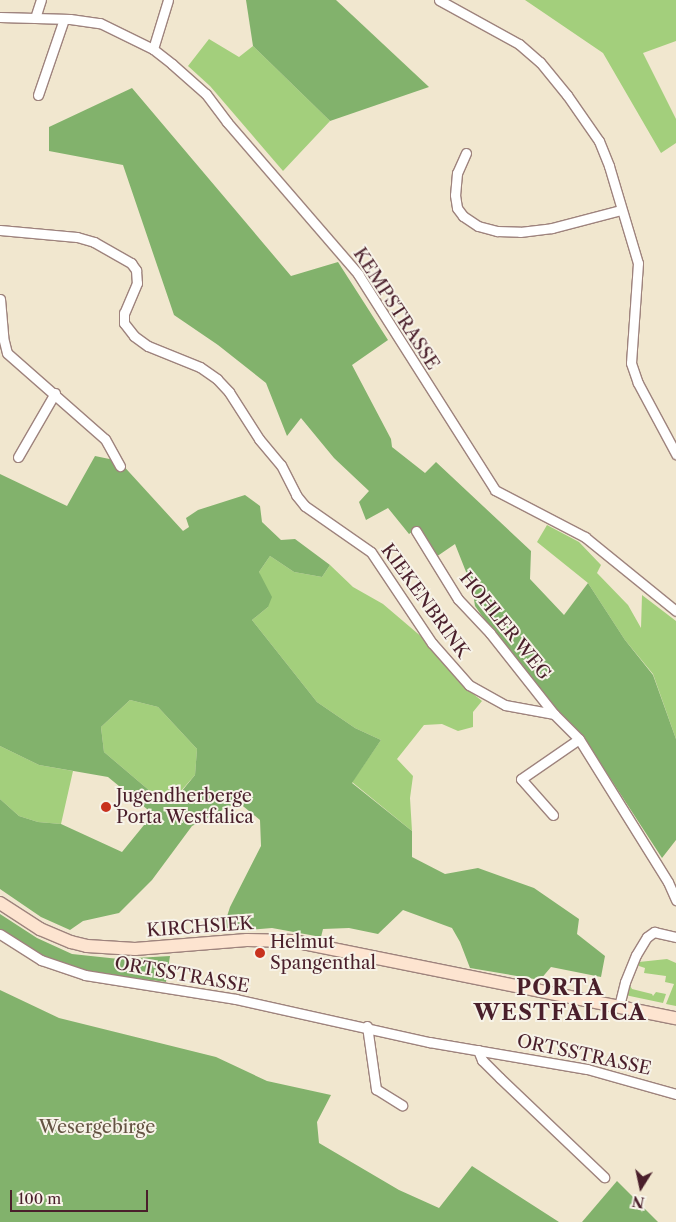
<!DOCTYPE html>
<html>
<head>
<meta charset="utf-8">
<style>
	body { margin:0 }
	#map { position:relative; width:676px; height:1222px; overflow:hidden; background:#f1e7cf; font-family:"Libre Caslon Text",serif }
	div>[style] { position:absolute }
	[style*='--x'] { left:calc(var(--x)*1px); top:calc(var(--y)*1px); width:calc(var(--w)*1px); rotate:calc(var(--a)*1deg) }
	.green>* { inset:0; background:#a3cf7c }
	.forest>* { inset:0; background:#82b26c }
	.roads { filter:drop-shadow(1px 0 #9e837d) drop-shadow(-1px 0 #9e837d) drop-shadow(0 1px #9e837d) drop-shadow(0 -1px #9e837d) }
	.street>* { height:9px; margin:-4.5px; padding:0 4.5px; transform-origin:4.5px; border-radius:4.5px; background:#fff }
	.secondary>* { height:12px; margin:-6px; padding:0 6px; transform-origin:6px; border-radius:6px; background:#fde4d0 }
	.dots>* { width:14px; height:14px; translate:-50% -50%; box-sizing:border-box; border:2px solid #f7f3e8; border-radius:50% }
	span { translate:-50% -50%; white-space:nowrap; text-align:center; line-height:1.15; -webkit-text-stroke:4px #f7f3e8; paint-order:stroke }
	.street-label { font-size:18px; color:#4a1f2b }
	.poi-label { font-size:18px; color:#4a1f2b }
	.left { translate:0 -50%; text-align:left }
	.park-label { font-size:18px; color:#655443 }
	.district-label { font-size:22px; color:#4a1f2b; font-weight:700; letter-spacing:1px }
	.north { position:absolute; left:616px; top:1162px; width:50px; height:50px; -webkit-text-stroke:4px #f7f3e8; paint-order:stroke; rotate:190deg; font-size:14px; font-weight:700; line-height:20px; text-align:center; color:#4a1f2b }
	.north::after { content:''; display:block; margin:auto; width:18px; height:22px; background:#4a1f2b; clip-path:polygon(50% 0,100% 100%,50% 72%,0 100%) }
	.scale { position:absolute; left:10px; top:1190px; width:138px; height:22px; box-sizing:border-box; border:2px solid #4a1f2b; border-top:0; padding-left:6px; font-size:15px; line-height:18px; white-space:nowrap; color:#4a1f2b; -webkit-text-stroke:4px #f7f3e8; paint-order:stroke }
</style>
</head>
<body>
<div id="map">
	<div class="green">
		<div style="clip-path:polygon(525px 0,676px 0,676px 41px,643px 53px,676px 119px,676px 143px,661px 153px,603px 53px)"></div>
		<div style="clip-path:polygon(209px 39px,239px 57px,253px 46px,330px 121px,283px 171px,210px 86px,188px 66px)"></div>
		<div style="clip-path:polygon(547px 525px,579px 542px,601px 565px,597px 573px,628px 605px,641px 628px,642px 595px,676px 621px,676px 739px,653px 674px,625px 640px,588px 583px,537px 542px)"></div>
		<div style="clip-path:polygon(270px 556px,294px 572px,322px 577px,330px 565px,353px 587px,383px 604px,430px 644px,461px 684px,482px 701px,473px 712px,473px 727px,458px 731px,442px 724px,424px 725px,397px 759px,413px 776px,410px 798px,412px 831px,352px 782px,381px 740px,355px 728px,317px 702px,252px 620px,268px 607px,259px 572px)"></div>
		<div style="clip-path:polygon(130px 700px,158px 707px,197px 749px,195px 775px,180px 792px,157px 797px,104px 752px,101px 727px)"></div>
		<div style="clip-path:polygon(0 746px,39px 765px,73px 771px,61px 824px,38px 822px,19px 816px,0 799px)"></div>
		<div style="clip-path:polygon(667px 959px,676px 963px,676px 1006px,666px 1004px,674px 984px,665px 982px,666px 976px,644px 973px,645px 968px,639px 966px,639px 962px)"></div>
		<div style="clip-path:polygon(628px 982px,632px 989px,652px 994px,653px 996px,656px 992px,666px 994px,663px 1003px,625px 995px)"></div>
	</div>
	<div class="forest">
		<div style="clip-path:polygon(246px 0,336px 0,429px 87px,330px 121px,253px 46px)"></div>
		<div style="clip-path:polygon(132px 88px,291px 276px,338px 262px,388px 340px,352px 365px,391px 439px,392px 447px,425px 473px,436px 462px,531px 551px,530px 579px,564px 615px,588px 583px,625px 640px,653px 675px,676px 739px,676px 840px,662px 858px,586px 741px,544px 696px,482px 616px,475px 606px,472px 587px,455px 544px,436px 557px,418px 528px,409px 534px,388px 508px,366px 520px,359px 502px,369px 491px,334px 458px,301px 418px,287px 436px,266px 383px,218px 345px,174px 315px,123px 165px,49px 151px,49px 127px)"></div>
		<div style="clip-path:polygon(evenodd,95px 456px,119px 461px,183px 531px,189px 527px,186px 518px,198px 510px,245px 495px,260px 506px,262px 522px,281px 540px,295px 539px,330px 565px,322px 577px,294px 572px,270px 556px,259px 572px,272px 597px,268px 607px,252px 620px,317px 702px,355px 728px,381px 740px,352px 783px,412px 831px,412px 857px,445px 874px,478px 868px,534px 888px,579px 919px,577px 934px,605px 956px,601px 977px,551px 967px,540px 980px,470px 968px,460px 942px,452px 928px,403px 910px,378px 934px,349px 928px,323px 929px,321px 937px,272px 928px,222px 932px,230px 907px,261px 846px,260px 820px,238px 802px,192px 826px,152px 880px,119px 913px,83px 921px,70px 930px,41px 917px,0 889px,0 799px,19px 816px,38px 822px,61px 824px,122px 852px,153px 814px,108px 777px,39px 765px,0 746px,0 474px,67px 506px,95px 456px,130px 700px,158px 707px,197px 749px,195px 775px,181px 792px,157px 797px,104px 752px,101px 727px,130px 700px)"></div>
		<div style="clip-path:polygon(0 914px,37px 938px,72px 954px,119px 959px,170px 956px,166px 982px,88px 972px,52px 961px,0 931px)"></div>
		<div style="clip-path:polygon(0 990px,59px 1018px,216px 1057px,267px 1081px,331px 1095px,317px 1122px,319px 1143px,399px 1190px,439px 1208px,472px 1166px,559px 1222px,0 1222px)"></div>
		<div style="clip-path:polygon(617px 1181px,658px 1222px,582px 1222px)"></div>
	</div>
	<div class="roads">
		<div class="street">
			<div style="--x:439;--y:0;--w:91;--a:28.8"></div>
			<div style="--x:519;--y:44;--w:28;--a:41"></div>
			<div style="--x:540;--y:62;--w:43;--a:50.7"></div>
			<div style="--x:567;--y:95;--w:56;--a:55.2"></div>
			<div style="--x:599;--y:141;--w:27;--a:68"></div>
			<div style="--x:609;--y:166;--w:101;--a:73.4"></div>
			<div style="--x:638;--y:263;--w:100;--a:94"></div>
			<div style="--x:631;--y:363;--w:21;--a:71"></div>
			<div style="--x:638;--y:383;--w:81;--a:61.8"></div>
			<div style="--x:0;--y:17;--w:70;--a:1.6"></div>
			<div style="--x:70;--y:19;--w:30;--a:8"></div>
			<div style="--x:100;--y:23;--w:59;--a:26.1"></div>
			<div style="--x:153;--y:49;--w:24;--a:38"></div>
			<div style="--x:172;--y:64;--w:45;--a:41.4"></div>
			<div style="--x:206;--y:94;--w:35;--a:53"></div>
			<div style="--x:227;--y:122;--w:201;--a:49.2"></div>
			<div style="--x:358;--y:274;--w:256;--a:57.6"></div>
			<div style="--x:495;--y:490;--w:102;--a:27.6"></div>
			<div style="--x:585;--y:537;--w:117;--a:39.1"></div>
			<div style="--x:35;--y:18;--w:19;--a:-72"></div>
			<div style="--x:153;--y:49;--w:51;--a:-73"></div>
			<div style="--x:38;--y:95;--w:80;--a:-71.1"></div>
			<div style="--x:466;--y:153;--w:22;--a:114"></div>
			<div style="--x:457;--y:173;--w:22;--a:95"></div>
			<div style="--x:455;--y:195;--w:13;--a:81"></div>
			<div style="--x:457;--y:208;--w:10;--a:53"></div>
			<div style="--x:463;--y:216;--w:18;--a:34"></div>
			<div style="--x:478;--y:226;--w:20;--a:15"></div>
			<div style="--x:497;--y:231;--w:23;--a:2"></div>
			<div style="--x:520;--y:232;--w:32;--a:-7"></div>
			<div style="--x:552;--y:228;--w:71;--a:-14.6"></div>
			<div style="--x:0;--y:230;--w:77;--a:5.2"></div>
			<div style="--x:77;--y:237;--w:18;--a:16"></div>
			<div style="--x:94;--y:242;--w:43;--a:29.6"></div>
			<div style="--x:131;--y:263;--w:9;--a:54"></div>
			<div style="--x:136;--y:270;--w:13;--a:86"></div>
			<div style="--x:137;--y:283;--w:33;--a:113"></div>
			<div style="--x:124;--y:313;--w:10;--a:90"></div>
			<div style="--x:124;--y:323;--w:16;--a:52"></div>
			<div style="--x:134;--y:336;--w:17;--a:36"></div>
			<div style="--x:148;--y:346;--w:56;--a:22"></div>
			<div style="--x:200;--y:367;--w:21;--a:35"></div>
			<div style="--x:217;--y:379;--w:18;--a:47"></div>
			<div style="--x:229;--y:392;--w:56;--a:57.4"></div>
			<div style="--x:259;--y:439;--w:34;--a:50"></div>
			<div style="--x:281;--y:465;--w:34;--a:63"></div>
			<div style="--x:296;--y:495;--w:14;--a:51"></div>
			<div style="--x:305;--y:506;--w:80;--a:34.9"></div>
			<div style="--x:371;--y:552;--w:110;--a:56.2"></div>
			<div style="--x:432;--y:643;--w:56;--a:48.6"></div>
			<div style="--x:469;--y:685;--w:41;--a:29.1"></div>
			<div style="--x:505;--y:705;--w:50;--a:10.4"></div>
			<div style="--x:0;--y:299;--w:38;--a:85"></div>
			<div style="--x:3;--y:337;--w:16;--a:76"></div>
			<div style="--x:7;--y:353;--w:130;--a:41.3"></div>
			<div style="--x:105;--y:439;--w:31;--a:61"></div>
			<div style="--x:18;--y:457;--w:74;--a:-60"></div>
			<div style="--x:416;--y:531;--w:80;--a:58.3"></div>
			<div style="--x:458;--y:599;--w:47;--a:46.7"></div>
			<div style="--x:490;--y:633;--w:103;--a:51.7"></div>
			<div style="--x:554;--y:714;--w:35;--a:45"></div>
			<div style="--x:579;--y:739;--w:168;--a:58.1"></div>
			<div style="--x:668;--y:882;--w:20;--a:66"></div>
			<div style="--x:553;--y:815;--w:48;--a:-131.6"></div>
			<div style="--x:521;--y:779;--w:70;--a:-34.6"></div>
			<div style="--x:0;--y:934;--w:49;--a:32.4"></div>
			<div style="--x:41;--y:960;--w:46;--a:18.8"></div>
			<div style="--x:85;--y:975;--w:153;--a:9"></div>
			<div style="--x:236;--y:999;--w:198;--a:12.6"></div>
			<div style="--x:429;--y:1042;--w:160;--a:9.7"></div>
			<div style="--x:587;--y:1069;--w:92;--a:15.7"></div>
			<div style="--x:619;--y:1006;--w:25;--a:-76"></div>
			<div style="--x:625;--y:982;--w:29;--a:-68"></div>
			<div style="--x:636;--y:955;--w:21;--a:-59"></div>
			<div style="--x:647;--y:937;--w:9;--a:-36"></div>
			<div style="--x:654;--y:932;--w:23;--a:13"></div>
			<div style="--x:367;--y:1026;--w:64;--a:81.9"></div>
			<div style="--x:376;--y:1089;--w:31;--a:32"></div>
			<div style="--x:478;--y:1050;--w:11;--a:68"></div>
			<div style="--x:482;--y:1060;--w:25;--a:45"></div>
			<div style="--x:500;--y:1078;--w:144;--a:43.6"></div>
		</div>
		<div class="secondary">
			<div style="--x:0;--y:903;--w:48;--a:33"></div>
			<div style="--x:40;--y:929;--w:34;--a:23"></div>
			<div style="--x:71;--y:942;--w:16;--a:14"></div>
			<div style="--x:87;--y:946;--w:48;--a:3.6"></div>
			<div style="--x:135;--y:949;--w:112;--a:-4.6"></div>
			<div style="--x:247;--y:940;--w:46;--a:1.2"></div>
			<div style="--x:293;--y:941;--w:391;--a:11.4"></div>
		</div>
	</div>
	<div class="dots">
		<div style="left:106px;top:807px;background:#c8321e"></div>
		<div style="left:260px;top:953px;background:#c8321e"></div>
	</div>
	<div class="street-label">
		<span style="left:396px;top:309px;rotate:57deg">KEMPSTRASSE</span>
		<span style="left:425px;top:601px;rotate:54deg">KIEKENBRINK</span>
		<span style="left:505px;top:626px;rotate:51deg">HOHLER WEG</span>
		<span style="left:200px;top:927px;rotate:-4deg">KIRCHSIEK</span>
		<span style="left:182px;top:975px;rotate:10deg">ORTSSTRASSE</span>
		<span style="left:584px;top:1055px;rotate:12deg">ORTSSTRASSE</span>
	</div>
	<div class="poi-label">
		<span class="left" style="left:116px;top:807px">Jugendherberge<br>Porta Westfalica</span>
		<span class="left" style="left:270px;top:953px">Helmut<br>Spangenthal</span>
	</div>
	<div class="park-label">
		<span style="left:97px;top:1127px">Wesergebirge</span>
	</div>
	<div class="district-label">
		<span style="left:560px;top:1000px">PORTA<br>WESTFALICA</span>
	</div>
	<div class="north">N</div>
	<div class="scale">100 m</div>
</div>
</body>
</html>
